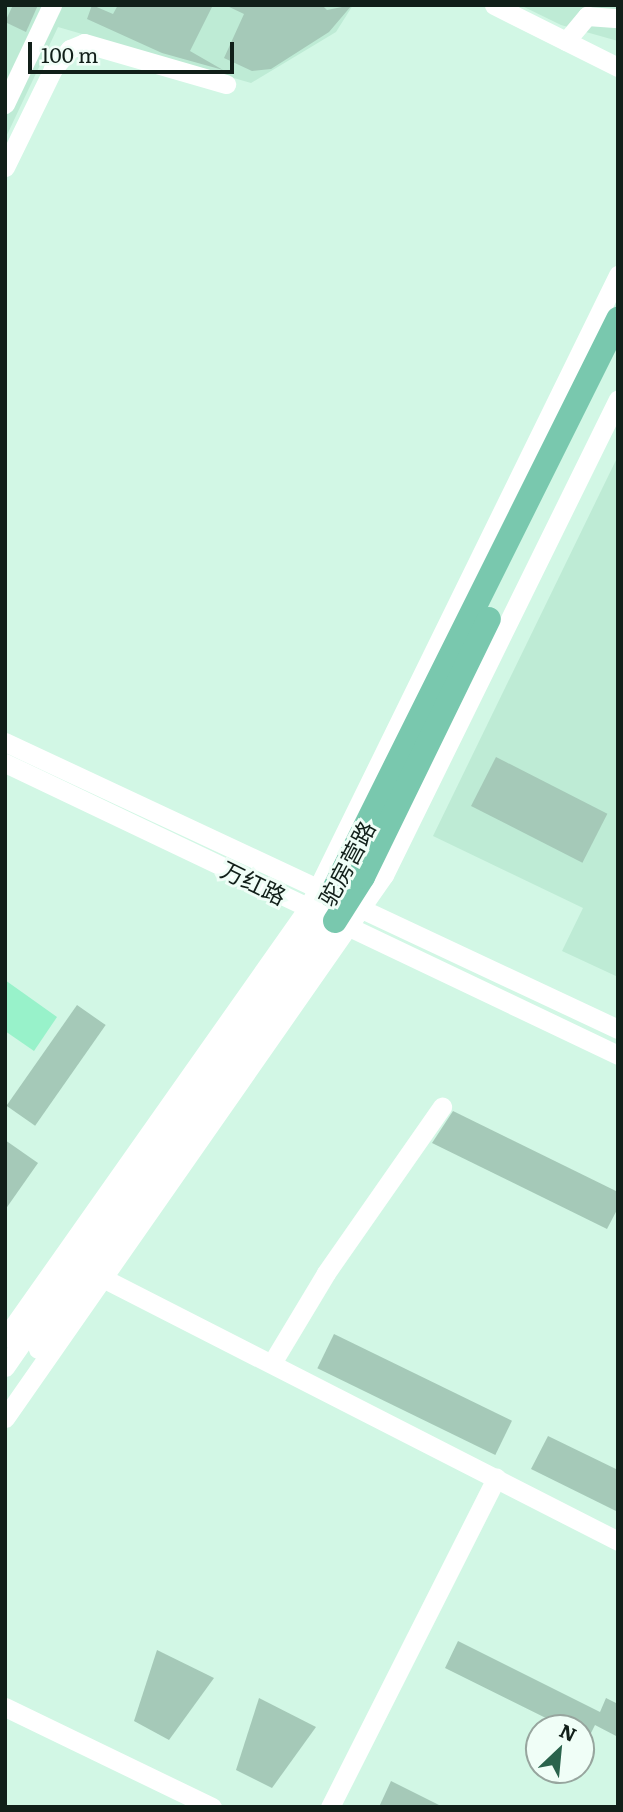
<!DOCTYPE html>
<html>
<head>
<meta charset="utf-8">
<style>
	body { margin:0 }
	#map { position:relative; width:623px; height:1812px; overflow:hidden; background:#d2f7e5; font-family:Literata,"Noto Sans SC",serif }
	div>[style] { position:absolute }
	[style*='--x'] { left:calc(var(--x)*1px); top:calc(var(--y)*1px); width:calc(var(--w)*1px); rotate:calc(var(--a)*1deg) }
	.built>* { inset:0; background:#beebd5 }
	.green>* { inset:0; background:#98f2ca }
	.building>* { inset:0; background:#a5c9b8; transform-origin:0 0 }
	.minor>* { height:19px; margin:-9.5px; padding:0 9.5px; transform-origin:9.5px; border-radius:9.5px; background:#fff }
	.major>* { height:24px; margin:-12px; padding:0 12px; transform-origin:12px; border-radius:12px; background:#79c8ae }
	span { translate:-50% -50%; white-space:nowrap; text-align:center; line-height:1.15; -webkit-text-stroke:6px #f0fef7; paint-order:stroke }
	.street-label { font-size:23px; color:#111f19 }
	.frame { position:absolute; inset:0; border:7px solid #111f19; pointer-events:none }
	.north { position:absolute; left:525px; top:1714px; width:70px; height:70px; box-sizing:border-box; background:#f0fef7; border:2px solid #97a59e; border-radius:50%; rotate:26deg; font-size:19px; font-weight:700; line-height:28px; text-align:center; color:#111f19 }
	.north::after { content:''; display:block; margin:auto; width:24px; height:32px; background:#2a634c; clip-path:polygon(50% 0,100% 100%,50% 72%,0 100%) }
	.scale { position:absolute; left:28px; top:42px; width:206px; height:32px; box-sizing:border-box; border:4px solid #111f19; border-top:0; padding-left:9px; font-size:21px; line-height:24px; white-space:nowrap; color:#111f19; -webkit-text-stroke:5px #f0fef7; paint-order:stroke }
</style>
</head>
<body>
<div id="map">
	<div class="built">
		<div style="clip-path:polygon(5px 5px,353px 5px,336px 32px,251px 83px,58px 27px,5px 139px)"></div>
		<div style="clip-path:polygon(520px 5px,618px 5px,618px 41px,561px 25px)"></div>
		<div style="clip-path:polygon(618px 456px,618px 977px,562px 951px,583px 908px,433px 836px)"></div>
	</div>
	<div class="green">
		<div style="clip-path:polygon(5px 980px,57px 1017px,34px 1051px,5px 1031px)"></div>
	</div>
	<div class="building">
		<div style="clip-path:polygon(13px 5px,38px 5px,26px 32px,5px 22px)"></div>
		<div style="clip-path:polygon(92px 5px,113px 14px,118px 5px,213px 5px,190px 51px,223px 70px,162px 53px,87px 19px)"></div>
		<div style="clip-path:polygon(225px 5px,322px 5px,327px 10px,352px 5px,329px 32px,271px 69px,252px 71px,224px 58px,244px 14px)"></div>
		<div style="left:496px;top:757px;width:125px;height:55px;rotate:27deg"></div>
		<div style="left:77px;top:1005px;width:35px;height:123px;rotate:35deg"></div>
		<div style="clip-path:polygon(453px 1111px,618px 1192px,618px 1208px,607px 1229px,432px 1143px)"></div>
		<div style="clip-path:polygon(5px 1140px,38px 1163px,5px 1210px)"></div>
		<div style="left:334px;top:1334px;width:198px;height:38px;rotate:26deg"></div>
		<div style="clip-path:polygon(548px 1436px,618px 1470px,618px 1512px,531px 1469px)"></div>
		<div style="clip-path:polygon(458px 1641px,600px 1712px,606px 1698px,618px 1704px,618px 1737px,595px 1725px,581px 1753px,581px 1728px,566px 1728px,445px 1668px)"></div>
		<div style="clip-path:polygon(157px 1650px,214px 1678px,169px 1740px,134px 1721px)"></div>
		<div style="clip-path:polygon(259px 1698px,316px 1727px,272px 1788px,236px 1770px)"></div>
		<div style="clip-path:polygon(391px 1781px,443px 1807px,379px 1807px)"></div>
	</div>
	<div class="minor">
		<div style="--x:494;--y:5;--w:139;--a:26.6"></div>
		<div style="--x:566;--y:41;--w:33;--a:-50"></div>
		<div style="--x:587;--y:16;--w:31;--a:4"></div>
		<div style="--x:5;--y:104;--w:110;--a:-64.6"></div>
		<div style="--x:5;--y:167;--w:109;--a:-63.9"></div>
		<div style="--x:53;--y:69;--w:26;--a:-50"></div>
		<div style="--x:70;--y:49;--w:15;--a:-23"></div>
		<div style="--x:84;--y:43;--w:148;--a:16.1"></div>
		<div style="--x:5;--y:742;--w:677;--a:25.09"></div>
		<div style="--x:5;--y:763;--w:679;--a:25.47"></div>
		<div style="--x:91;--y:1272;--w:592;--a:27.04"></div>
		<div style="--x:5;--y:1338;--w:526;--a:-54.83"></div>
		<div style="--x:308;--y:908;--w:705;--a:-63.91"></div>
		<div style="--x:38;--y:1349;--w:521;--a:-55.24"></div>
		<div style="--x:272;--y:1363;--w:105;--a:-59"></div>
		<div style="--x:326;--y:1273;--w:203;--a:-55.1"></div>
		<div style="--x:5;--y:1367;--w:558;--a:-55.29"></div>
		<div style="--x:5;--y:1418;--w:662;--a:-55.09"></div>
		<div style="--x:384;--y:875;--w:530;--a:-63.82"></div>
		<div style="--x:5;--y:1707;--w:230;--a:25.8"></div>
		<div style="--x:330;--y:1807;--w:369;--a:-63.2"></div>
	</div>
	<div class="major">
		<div style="--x:331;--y:895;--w:644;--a:-63.51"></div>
		<div style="--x:335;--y:921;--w:52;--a:-57.5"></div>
		<div style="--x:363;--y:877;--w:287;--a:-64"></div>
	</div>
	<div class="street-label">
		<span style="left:346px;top:863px;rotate:-62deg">驼房营路</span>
		<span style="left:254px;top:882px;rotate:26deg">万红路</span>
	</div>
	<div class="frame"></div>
	<div class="north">N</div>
	<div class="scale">100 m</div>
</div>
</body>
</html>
